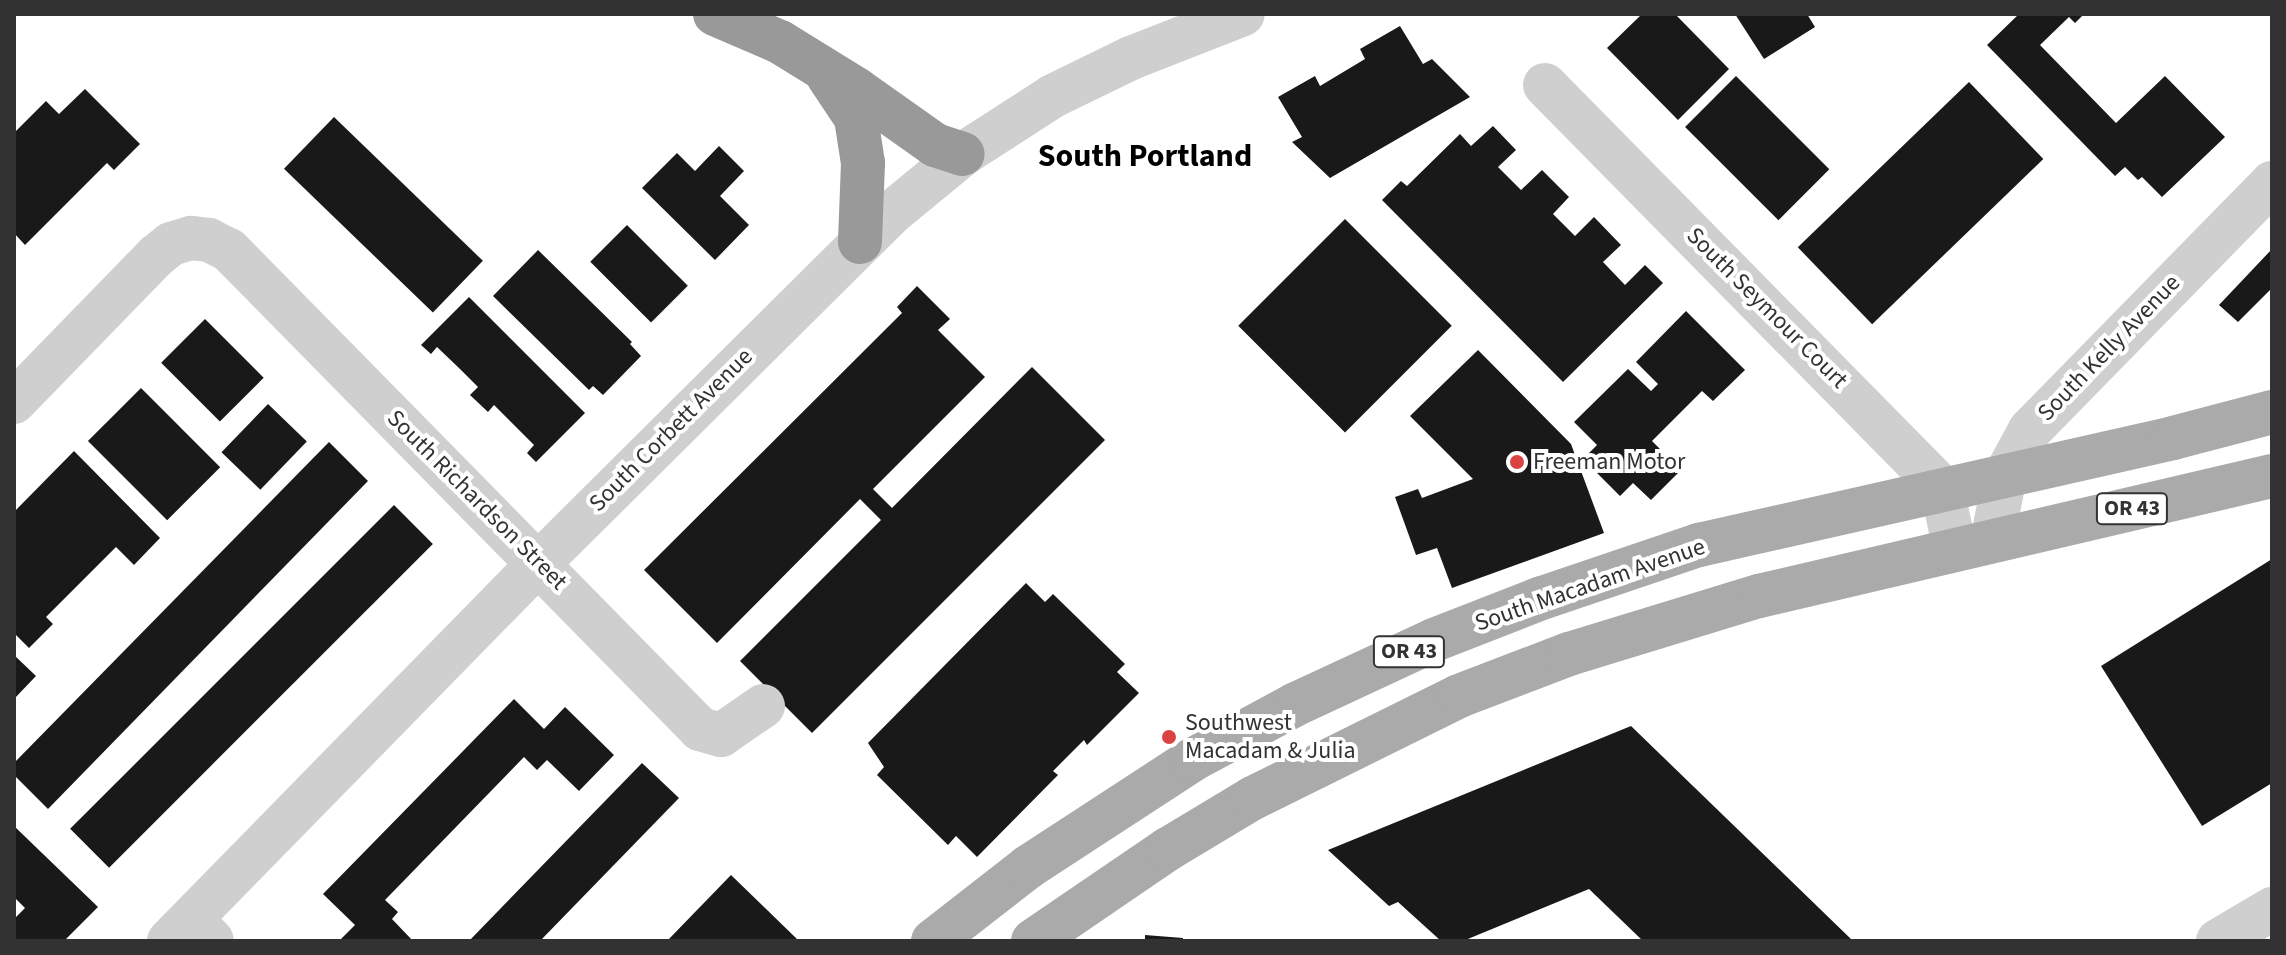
<!DOCTYPE html>
<html>
<head>
<meta charset="utf-8">
<style>
	body { margin:0 }
	#map { position:relative; width:2286px; height:955px; overflow:hidden; background:#fff; font-family:"Source Sans 3",sans-serif }
	div>[style] { position:absolute }
	[style*='--x'] { left:calc(var(--x)*1px); top:calc(var(--y)*1px); width:calc(var(--w)*1px); rotate:calc(var(--a)*1deg) }
	.building>* { inset:0; background:#191919; transform-origin:0 0 }
	.minor>* { height:44px; margin:-22px; padding:0 22px; transform-origin:22px; border-radius:22px; background:#cfcfcf }
	.tertiary>* { height:44px; margin:-22px; padding:0 22px; transform-origin:22px; border-radius:22px; background:#cfcfcf }
	.primary>* { height:44px; margin:-22px; padding:0 22px; transform-origin:22px; border-radius:22px; background:#aaa }
	.motorway>* { height:44px; margin:-22px; padding:0 22px; transform-origin:22px; border-radius:22px; background:#999 }
	.dots>* { width:22px; height:22px; translate:-50% -50%; box-sizing:border-box; border:4px solid #fff; border-radius:50% }
	span { translate:-50% -50%; white-space:nowrap; text-align:center; line-height:1.15; -webkit-text-stroke:8px #fff; paint-order:stroke }
	.shield-label span { padding:2px 6px; background:#fff; border:2px solid; border-radius:6px; -webkit-text-stroke-width:0 }
	.shield-label { font-size:22px; color:#323232; font-weight:700 }
	.street-label { font-size:24px; color:#323232 }
	.poi-label { font-size:24px; color:#323232 }
	.left { translate:0 -50%; text-align:left }
	.district-label { font-size:32px; color:#000; font-weight:700 }
	.frame { position:absolute; inset:0; border:16px solid #323232; pointer-events:none }
</style>
</head>
<body>
<div id="map">
	<div class="building">
		<div style="clip-path:polygon(1642px 14px,1675px 14px,1729px 69px,1678px 120px,1607px 48px)"></div>
		<div style="clip-path:polygon(1735px 14px,1807px 14px,1815px 27px,1764px 59px)"></div>
		<div style="clip-path:polygon(2019px 14px,2084px 14px,2075px 23px,2069px 17px,2040px 45px,2116px 123px,2165px 76px,2225px 137px,2162px 197px,2142px 177px,2138px 180px,2125px 167px,2115px 176px,1987px 45px)"></div>
		<div style="clip-path:polygon(1400px 26px,1423px 64px,1432px 59px,1470px 97px,1330px 178px,1292px 142px,1302px 137px,1278px 97px,1315px 76px,1320px 86px,1365px 59px,1360px 49px)"></div>
		<div style="left:1736px;top:76px;width:132px;height:72px;rotate:45deg"></div>
		<div style="left:1969px;top:82px;width:107px;height:238px;rotate:46deg"></div>
		<div style="clip-path:polygon(85px 89px,140px 144px,114px 170px,107px 163px,25px 245px,14px 233px,14px 133px,46px 101px,59px 114px)"></div>
		<div style="left:334px;top:117px;width:207px;height:72px;rotate:44deg"></div>
		<div style="clip-path:polygon(1493px 126px,1516px 150px,1498px 167px,1521px 190px,1542px 170px,1569px 197px,1553px 214px,1575px 236px,1594px 217px,1621px 245px,1603px 262px,1625px 285px,1645px 265px,1663px 283px,1563px 382px,1382px 200px,1401px 181px,1407px 186px,1460px 134px,1471px 146px)"></div>
		<div style="clip-path:polygon(719px 146px,744px 171px,720px 196px,749px 225px,715px 260px,642px 188px,677px 153px,695px 171px)"></div>
		<div style="left:1345px;top:219px;width:151px;height:151px;rotate:45deg"></div>
		<div style="left:627px;top:225px;width:86px;height:52px;rotate:45deg"></div>
		<div style="clip-path:polygon(2272px 249px,2272px 292px,2270px 290px,2238px 322px,2219px 305px)"></div>
		<div style="clip-path:polygon(538px 250px,632px 342px,630px 344px,641px 356px,603px 395px,593px 386px,589px 390px,493px 296px)"></div>
		<div style="clip-path:polygon(917px 286px,950px 319px,938px 330px,985px 377px,873px 489px,892px 508px,1032px 367px,1105px 440px,812px 733px,740px 661px,881px 520px,860px 499px,717px 643px,644px 570px,902px 313px,897px 307px)"></div>
		<div style="clip-path:polygon(469px 297px,585px 413px,536px 462px,527px 453px,534px 445px,494px 405px,488px 412px,470px 395px,478px 387px,460px 369px,437px 347px,431px 354px,421px 345px)"></div>
		<div style="clip-path:polygon(1686px 311px,1745px 370px,1713px 401px,1702px 391px,1652px 441px,1681px 470px,1651px 500px,1633px 483px,1620px 496px,1583px 459px,1597px 445px,1574px 422px,1628px 369px,1651px 391px,1658px 384px,1636px 362px)"></div>
		<div style="left:205px;top:319px;width:83px;height:62px;rotate:45deg"></div>
		<div style="clip-path:polygon(1478px 350px,1571px 444px,1604px 533px,1452px 588px,1437px 548px,1416px 555px,1395px 497px,1418px 489px,1422px 498px,1473px 479px,1410px 416px)"></div>
		<div style="left:141px;top:388px;width:112px;height:75px;rotate:45deg"></div>
		<div style="left:268px;top:404px;width:54px;height:67px;rotate:44deg"></div>
		<div style="clip-path:polygon(329px 442px,368px 481px,48px 809px,14px 775px,14px 763px)"></div>
		<div style="clip-path:polygon(74px 451px,160px 538px,134px 565px,116px 547px,46px 617px,53px 624px,29px 648px,14px 633px,14px 512px)"></div>
		<div style="left:394px;top:505px;width:55px;height:458px;rotate:45deg"></div>
		<div style="clip-path:polygon(2272px 559px,2272px 783px,2202px 826px,2101px 666px)"></div>
		<div style="clip-path:polygon(1026px 583px,1045px 602px,1053px 594px,1125px 664px,1117px 672px,1139px 693px,1087px 745px,1084px 740px,1053px 771px,1058px 775px,977px 857px,956px 836px,948px 845px,877px 775px,884px 767px,868px 743px)"></div>
		<div style="clip-path:polygon(14px 655px,36px 676px,14px 699px)"></div>
		<div style="clip-path:polygon(514px 699px,544px 729px,565px 707px,614px 755px,579px 791px,547px 760px,537px 770px,524px 757px,385px 900px,398px 912px,392px 919px,413px 941px,339px 941px,355px 925px,323px 894px)"></div>
		<div style="clip-path:polygon(1631px 726px,1853px 941px,1643px 941px,1589px 889px,1463px 941px,1441px 941px,1398px 902px,1389px 906px,1328px 850px)"></div>
		<div style="clip-path:polygon(642px 763px,679px 798px,540px 941px,469px 941px)"></div>
		<div style="clip-path:polygon(14px 826px,98px 907px,64px 941px,14px 941px,14px 919px,25px 908px,14px 897px)"></div>
		<div style="clip-path:polygon(731px 875px,799px 941px,667px 941px)"></div>
		<div style="clip-path:polygon(1145px 935px,1183px 938px,1183px 941px,1145px 941px)"></div>
	</div>
	<div class="minor">
		<div style="--x:1545;--y:85;--w:566;--a:45.43"></div>
		<div style="--x:1942;--y:488;--w:63;--a:78.2"></div>
		<div style="--x:14;--y:402;--w:204;--a:-45.8"></div>
		<div style="--x:156;--y:256;--w:19;--a:-39"></div>
		<div style="--x:171;--y:244;--w:21;--a:-17"></div>
		<div style="--x:191;--y:238;--w:18;--a:6"></div>
		<div style="--x:209;--y:240;--w:22;--a:27"></div>
		<div style="--x:229;--y:250;--w:672;--a:45.48"></div>
		<div style="--x:700;--y:729;--w:22;--a:16"></div>
		<div style="--x:721;--y:735;--w:51;--a:-34.6"></div>
		<div style="--x:1992;--y:541;--w:66;--a:-78.7"></div>
		<div style="--x:2005;--y:476;--w:52;--a:-61.5"></div>
		<div style="--x:2030;--y:430;--w:346;--a:-45.6"></div>
		<div style="--x:191;--y:919;--w:30;--a:46"></div>
		<div style="--x:2218;--y:941;--w:63;--a:-30.7"></div>
	</div>
	<div class="tertiary">
		<div style="--x:169;--y:941;--w:530;--a:-45.61"></div>
		<div style="--x:540;--y:562;--w:492;--a:-44.8"></div>
		<div style="--x:889;--y:215;--w:96;--a:-39.5"></div>
		<div style="--x:963;--y:154;--w:107;--a:-32.8"></div>
		<div style="--x:1053;--y:96;--w:87;--a:-26"></div>
		<div style="--x:1131;--y:58;--w:120;--a:-21.4"></div>
	</div>
	<div class="primary">
		<div style="--x:933;--y:941;--w:120;--a:-37.9"></div>
		<div style="--x:1028;--y:867;--w:196;--a:-33.1"></div>
		<div style="--x:1192;--y:760;--w:116;--a:-28.3"></div>
		<div style="--x:1294;--y:705;--w:154;--a:-24.9"></div>
		<div style="--x:1434;--y:640;--w:116;--a:-21.3"></div>
		<div style="--x:1542;--y:598;--w:166;--a:-18.7"></div>
		<div style="--x:1699;--y:545;--w:486;--a:-12.7"></div>
		<div style="--x:2173;--y:438;--w:102;--a:-14.7"></div>
		<div style="--x:1033;--y:941;--w:163;--a:-34.3"></div>
		<div style="--x:1168;--y:849;--w:99;--a:-31"></div>
		<div style="--x:1253;--y:798;--w:230;--a:-26.3"></div>
		<div style="--x:1459;--y:696;--w:118;--a:-20.9"></div>
		<div style="--x:1569;--y:654;--w:199;--a:-17"></div>
		<div style="--x:1759;--y:596;--w:527;--a:-13.17"></div>
	</div>
	<div class="motorway">
		<div style="--x:715;--y:14;--w:71;--a:23.3"></div>
		<div style="--x:780;--y:42;--w:89;--a:31.7"></div>
		<div style="--x:856;--y:89;--w:97;--a:35.3"></div>
		<div style="--x:935;--y:145;--w:29;--a:18"></div>
		<div style="--x:828;--y:76;--w:50;--a:56.3"></div>
		<div style="--x:856;--y:118;--w:46;--a:81.2"></div>
		<div style="--x:863;--y:163;--w:79;--a:92.2"></div>
	</div>
	<div class="dots">
		<div style="left:1517px;top:462px;background:#db4342"></div>
		<div style="left:1169px;top:737px;background:#db4342"></div>
	</div>
	<div class="shield-label">
		<span style="left:2132px;top:509px">OR 43</span>
		<span style="left:1409px;top:652px">OR 43</span>
	</div>
	<div class="street-label">
		<span style="left:1767px;top:308px;rotate:45deg">South Seymour Court</span>
		<span style="left:2109px;top:348px;rotate:-46deg">South Kelly Avenue</span>
		<span style="left:671px;top:430px;rotate:-45deg">South Corbett Avenue</span>
		<span style="left:477px;top:500px;rotate:45deg">South Richardson Street</span>
		<span style="left:1590px;top:585px;rotate:-19deg">South Macadam Avenue</span>
	</div>
	<div class="poi-label">
		<span class="left" style="left:1533px;top:462px">Freeman Motor</span>
		<span class="left" style="left:1185px;top:737px">Southwest<br>Macadam &amp; Julia</span>
	</div>
	<div class="district-label">
		<span style="left:1145px;top:156px">South Portland</span>
	</div>
	<div class="frame"></div>
</div>
</body>
</html>
